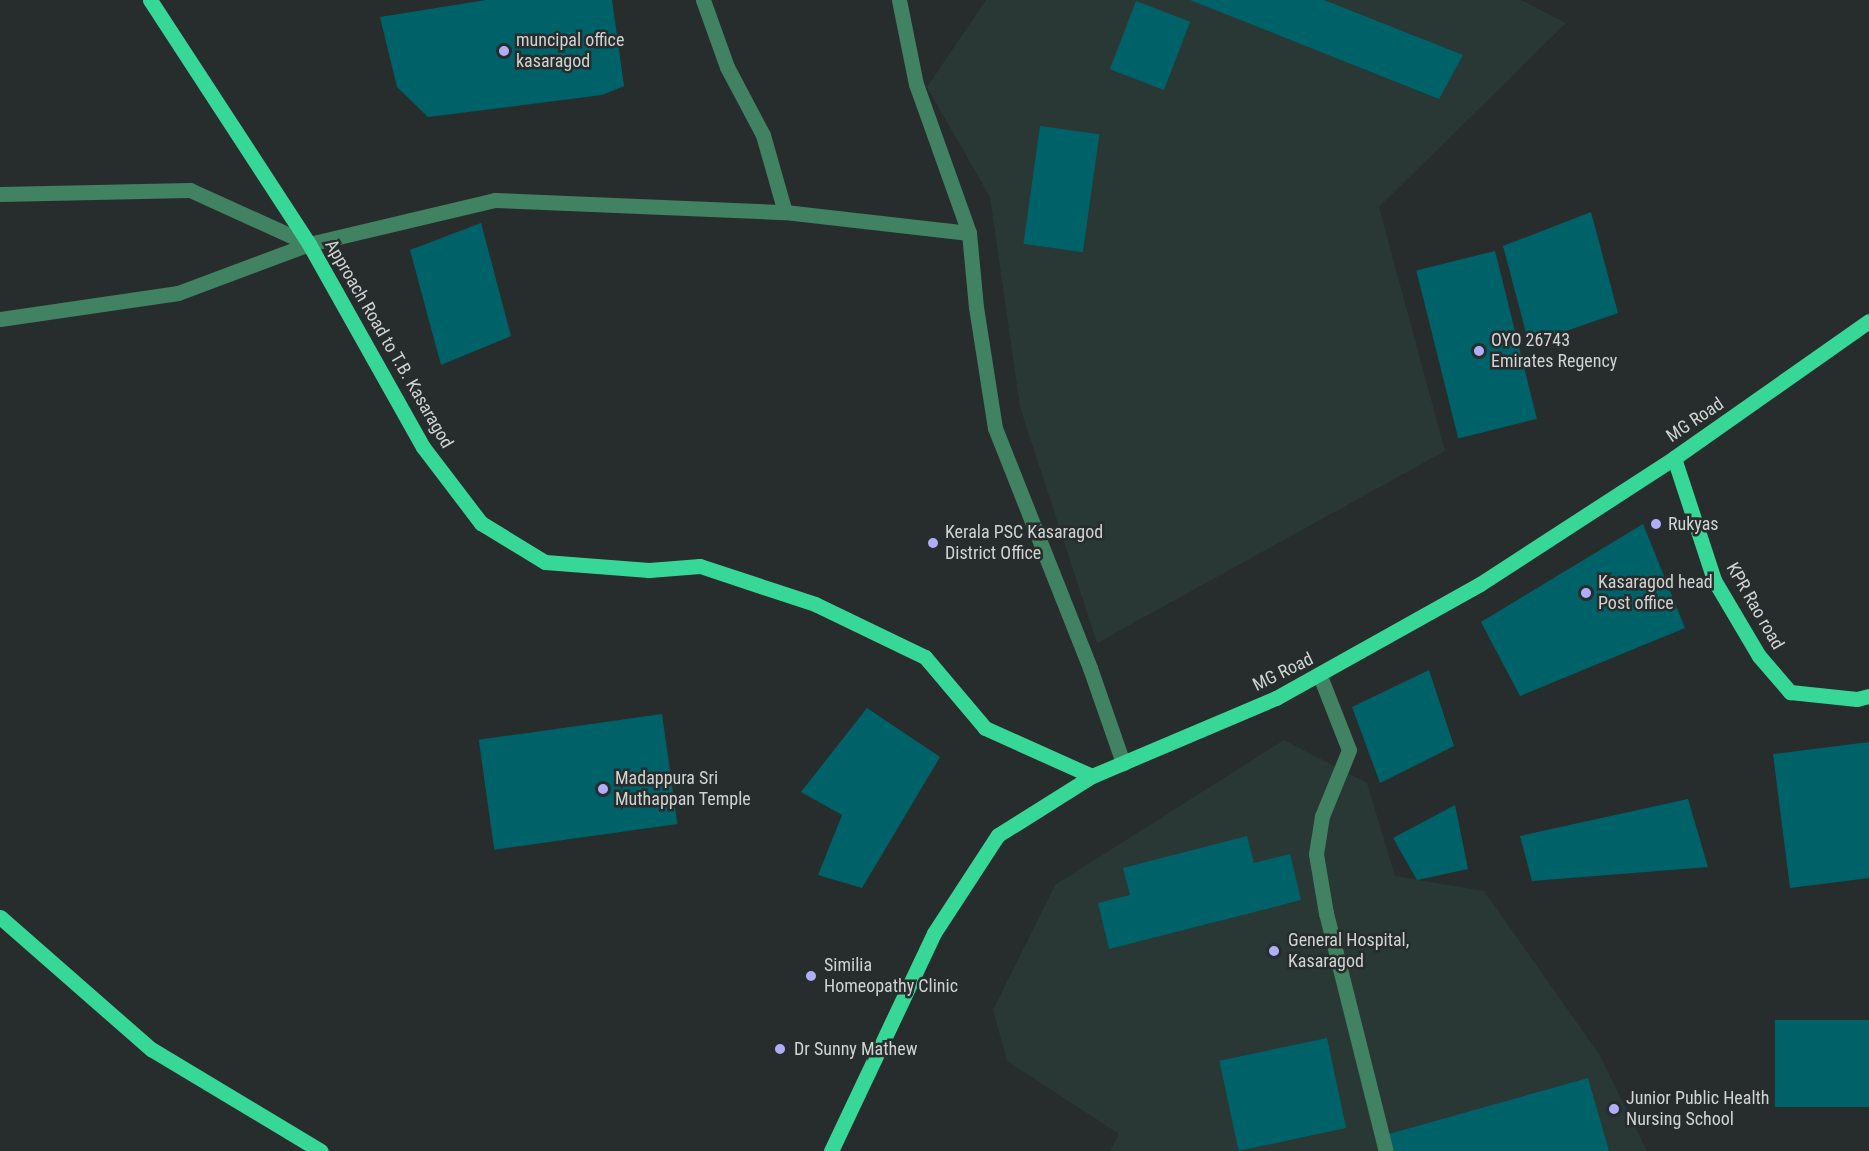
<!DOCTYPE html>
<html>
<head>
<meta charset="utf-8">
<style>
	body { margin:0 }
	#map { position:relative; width:1869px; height:1151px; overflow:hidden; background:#272d2c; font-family:"Roboto Condensed",sans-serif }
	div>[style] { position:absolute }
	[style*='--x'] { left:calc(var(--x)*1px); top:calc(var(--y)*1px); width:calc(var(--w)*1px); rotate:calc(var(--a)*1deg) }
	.built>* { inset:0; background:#293735 }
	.building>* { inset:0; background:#006269; transform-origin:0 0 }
	.minor>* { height:15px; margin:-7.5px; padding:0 7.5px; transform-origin:7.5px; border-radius:7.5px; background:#408262 }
	.major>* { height:15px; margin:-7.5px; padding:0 7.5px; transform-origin:7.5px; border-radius:7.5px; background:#37d897 }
	.dots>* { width:16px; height:16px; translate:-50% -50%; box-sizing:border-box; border:3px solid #272d2c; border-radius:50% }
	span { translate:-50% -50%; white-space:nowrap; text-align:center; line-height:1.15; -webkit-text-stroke:5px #272d2c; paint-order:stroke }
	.poi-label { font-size:18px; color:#cfd3d2 }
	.left { translate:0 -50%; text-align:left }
	.street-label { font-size:18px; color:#cfd3d2 }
</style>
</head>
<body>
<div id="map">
	<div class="built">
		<div style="clip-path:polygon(986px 0,1521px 0,1566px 23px,1379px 207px,1445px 451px,1097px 643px,1020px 407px,990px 197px,927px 87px)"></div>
		<div style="clip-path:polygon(1284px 740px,1367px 783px,1395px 876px,1484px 891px,1599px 1054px,1647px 1151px,1110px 1151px,1119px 1134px,1007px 1061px,993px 1010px,1055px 885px)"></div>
	</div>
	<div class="building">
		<div style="clip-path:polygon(486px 0,612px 0,624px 86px,602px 95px,428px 117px,397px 87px,380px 17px)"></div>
		<div style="clip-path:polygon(1190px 0,1324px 0,1463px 55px,1439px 99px)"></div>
		<div style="left:1136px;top:1px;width:58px;height:73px;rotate:21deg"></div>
		<div style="left:1040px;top:126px;width:60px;height:119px;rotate:8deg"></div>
		<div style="clip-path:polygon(1591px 212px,1618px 313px,1529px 344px,1503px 246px)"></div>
		<div style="clip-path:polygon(481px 223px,511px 336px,441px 365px,410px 250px)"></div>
		<div style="left:1495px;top:251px;width:173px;height:81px;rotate:76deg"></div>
		<div style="clip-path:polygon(1643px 524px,1685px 628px,1520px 696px,1481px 622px)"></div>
		<div style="clip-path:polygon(1429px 670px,1454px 746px,1380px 783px,1352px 707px)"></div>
		<div style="clip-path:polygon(867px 708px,940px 757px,862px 888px,818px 875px,842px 815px,801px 792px)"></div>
		<div style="left:662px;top:714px;width:111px;height:185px;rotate:82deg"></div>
		<div style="clip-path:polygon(1869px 742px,1869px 878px,1790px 888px,1773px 754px)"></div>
		<div style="clip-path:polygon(1688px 799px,1708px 867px,1532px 881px,1520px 836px)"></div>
		<div style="clip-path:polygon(1455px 805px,1468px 869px,1417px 880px,1393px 838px)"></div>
		<div style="clip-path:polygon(1247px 836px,1254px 863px,1290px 854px,1301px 900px,1109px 949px,1098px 903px,1130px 895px,1123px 868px)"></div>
		<div style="left:1869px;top:1020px;width:87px;height:94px;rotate:90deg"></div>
		<div style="left:1327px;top:1038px;width:92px;height:110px;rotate:78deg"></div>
		<div style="clip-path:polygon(1588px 1078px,1609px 1151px,1394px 1151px,1389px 1134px)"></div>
	</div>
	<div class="minor">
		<div style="--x:703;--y:0;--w:71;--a:70.3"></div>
		<div style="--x:727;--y:67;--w:77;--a:62.1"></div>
		<div style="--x:763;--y:135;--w:80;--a:74.1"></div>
		<div style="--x:899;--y:0;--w:86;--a:78.6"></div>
		<div style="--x:916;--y:84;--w:158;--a:70.4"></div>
		<div style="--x:0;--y:194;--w:190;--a:-1.2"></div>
		<div style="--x:190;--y:190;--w:131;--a:24.4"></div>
		<div style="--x:0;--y:319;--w:180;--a:-8.3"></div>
		<div style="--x:178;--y:293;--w:140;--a:-20.5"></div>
		<div style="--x:309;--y:244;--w:191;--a:-13.3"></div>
		<div style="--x:495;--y:200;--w:290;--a:2.4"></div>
		<div style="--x:785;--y:212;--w:185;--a:6.5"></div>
		<div style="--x:969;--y:233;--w:74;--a:84.6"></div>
		<div style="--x:976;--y:307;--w:122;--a:81.1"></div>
		<div style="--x:995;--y:428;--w:258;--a:68.4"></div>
		<div style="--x:1090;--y:668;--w:101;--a:70.8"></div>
		<div style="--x:1320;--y:676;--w:79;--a:68.6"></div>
		<div style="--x:1349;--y:750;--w:71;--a:112.2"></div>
		<div style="--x:1322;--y:816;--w:38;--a:99"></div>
		<div style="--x:1316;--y:854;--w:60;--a:80.4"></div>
		<div style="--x:1326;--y:913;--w:245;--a:75.9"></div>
	</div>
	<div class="major">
		<div style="--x:150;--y:0;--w:291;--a:56.9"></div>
		<div style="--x:309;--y:244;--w:233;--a:60.7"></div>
		<div style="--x:423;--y:447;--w:96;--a:52.7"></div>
		<div style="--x:481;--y:523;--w:75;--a:31.4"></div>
		<div style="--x:545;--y:562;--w:104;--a:4.4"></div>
		<div style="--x:649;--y:570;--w:51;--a:-4.5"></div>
		<div style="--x:700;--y:566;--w:121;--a:18.3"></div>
		<div style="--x:815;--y:604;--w:122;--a:25.7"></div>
		<div style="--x:925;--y:657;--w:93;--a:49.8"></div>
		<div style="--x:985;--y:728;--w:117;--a:24.2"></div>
		<div style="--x:1674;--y:458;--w:128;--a:71.8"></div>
		<div style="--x:1714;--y:580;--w:88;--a:59.4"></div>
		<div style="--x:1759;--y:656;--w:48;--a:49.3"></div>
		<div style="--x:1790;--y:692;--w:67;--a:6"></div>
		<div style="--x:1857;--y:699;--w:12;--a:-14"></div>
		<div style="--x:0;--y:917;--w:201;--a:41.2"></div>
		<div style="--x:151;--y:1049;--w:198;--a:31"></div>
		<div style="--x:831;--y:1151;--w:241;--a:-64.7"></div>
		<div style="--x:934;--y:933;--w:117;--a:-56.9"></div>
		<div style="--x:998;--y:835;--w:111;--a:-32.1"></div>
		<div style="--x:1092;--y:776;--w:200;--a:-23"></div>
		<div style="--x:1276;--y:698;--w:234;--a:-29.2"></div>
		<div style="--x:1480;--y:584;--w:231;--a:-33"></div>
		<div style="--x:1674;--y:458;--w:238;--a:-35.1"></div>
	</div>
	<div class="dots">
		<div style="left:504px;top:51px;background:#b0aefa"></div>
		<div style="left:1479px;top:351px;background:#b0aefa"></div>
		<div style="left:1656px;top:524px;background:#b0aefa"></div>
		<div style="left:933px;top:543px;background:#b0aefa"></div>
		<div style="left:1586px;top:593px;background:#b0aefa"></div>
		<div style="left:603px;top:789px;background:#b0aefa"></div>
		<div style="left:1274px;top:951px;background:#b0aefa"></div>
		<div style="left:811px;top:976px;background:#b0aefa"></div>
		<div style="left:780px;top:1049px;background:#b0aefa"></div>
		<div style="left:1614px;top:1109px;background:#b0aefa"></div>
	</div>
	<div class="poi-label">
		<span class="left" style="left:516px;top:51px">muncipal office<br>kasaragod</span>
		<span class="left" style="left:1491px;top:351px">OYO 26743<br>Emirates Regency</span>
		<span class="left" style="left:1668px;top:524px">Rukyas</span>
		<span class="left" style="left:945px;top:543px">Kerala PSC Kasaragod<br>District Office</span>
		<span class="left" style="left:1598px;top:593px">Kasaragod head<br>Post office</span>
		<span class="left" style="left:615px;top:789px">Madappura Sri<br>Muthappan Temple</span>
		<span class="left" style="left:1288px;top:951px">General Hospital,<br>Kasaragod</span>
		<span class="left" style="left:824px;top:976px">Similia<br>Homeopathy Clinic</span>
		<span class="left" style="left:794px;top:1049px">Dr Sunny Mathew</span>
		<span class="left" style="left:1626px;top:1109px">Junior Public Health<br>Nursing School</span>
	</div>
	<div class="street-label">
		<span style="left:389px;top:344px;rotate:60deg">Approach Road to T.B. Kasaragod</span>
		<span style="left:1695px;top:420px;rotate:-34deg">MG Road</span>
		<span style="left:1755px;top:606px;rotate:60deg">KPR Rao road</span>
		<span style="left:1283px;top:672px;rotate:-26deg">MG Road</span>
	</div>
</div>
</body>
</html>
